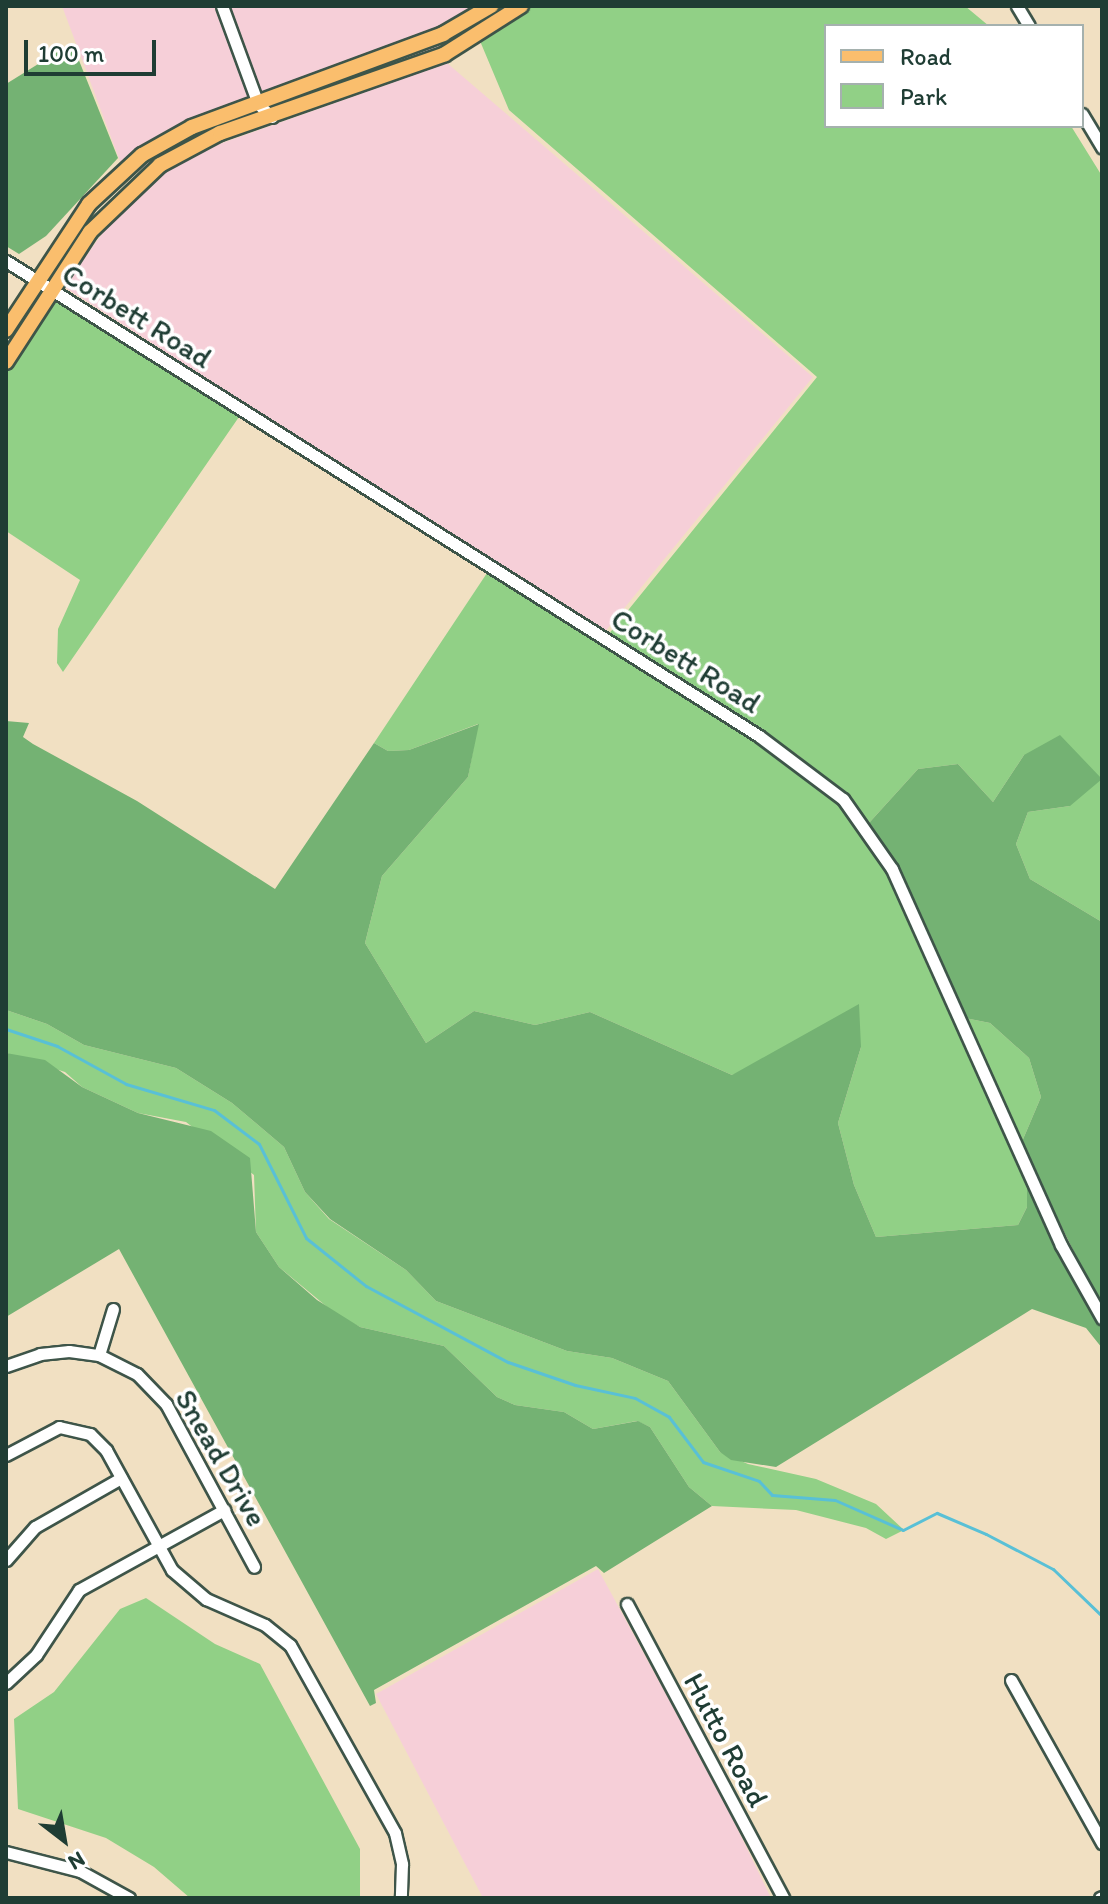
<!DOCTYPE html>
<html>
<head>
<meta charset="utf-8">
<style>
	body { margin:0 }
	#map { position:relative; width:1108px; height:1904px; overflow:hidden; background:#f1e0c2; font-family:Itim,sans-serif }
	div>[style] { position:absolute }
	[style*='--x'] { left:calc(var(--x)*1px); top:calc(var(--y)*1px); width:calc(var(--w)*1px); rotate:calc(var(--a)*1deg) }
	.built>* { inset:0; background:#f6cfd8 }
	.green>* { inset:0; background:#91d086 }
	.forest>* { inset:0; background:#74b273 }
	.stream>* { height:3px; margin:-1.5px; padding:0 1.5px; transform-origin:1.5px; border-radius:1.5px; background:#59c0d6 }
	.roads { filter:drop-shadow(2px 0 #3e5549) drop-shadow(-2px 0 #3e5549) drop-shadow(0 2px #3e5549) drop-shadow(0 -2px #3e5549) }
	.minor>* { height:11px; margin:-5.5px; padding:0 5.5px; transform-origin:5.5px; border-radius:5.5px; background:#fff }
	.major>* { height:14px; margin:-7px; padding:0 7px; transform-origin:7px; border-radius:7px; background:#fabe6d }
	span { translate:-50% -50%; white-space:nowrap; text-align:center; line-height:1.15; -webkit-text-stroke:7px #fff; paint-order:stroke }
	.street-label { font-size:30px; color:#1f3d34 }
	.frame { position:absolute; inset:0; border:8px solid #1f3d34; pointer-events:none }
	.legend { position:absolute; left:824px; top:24px; width:260px; height:104px; box-sizing:border-box; background:#fff; border:2px solid #a5b1ae; margin:0; padding:10px 14px; list-style:none; font-size:24px; color:#1f3d34 }
	.legend li { display:flex; align-items:center; gap:16px; height:40px }
	.legend b { width:40px; border:2px solid #a5b1ae }
	.north { position:absolute; left:24px; top:1800px; width:80px; height:80px; -webkit-text-stroke:6px #fff; paint-order:stroke; rotate:149deg; font-size:22px; font-weight:700; line-height:32px; text-align:center; color:#1f3d34 }
	.north::after { content:''; display:block; margin:auto; width:28px; height:36px; background:#1f3d34; clip-path:polygon(50% 0,100% 100%,50% 72%,0 100%) }
	.scale { position:absolute; left:24px; top:40px; width:132px; height:36px; box-sizing:border-box; border:4px solid #1f3d34; border-top:0; padding-left:10px; font-size:24px; line-height:28px; white-space:nowrap; color:#1f3d34; -webkit-text-stroke:6px #fff; paint-order:stroke }
</style>
</head>
<body>
<div id="map">
	<div class="built">
		<div style="clip-path:polygon(62px 6px,482px 6px,457px 22px,139px 151px,121px 164px)"></div>
		<div style="clip-path:polygon(500px 6px,510px 6px,479px 29px,409px 61px,204px 135px,126px 178px,144px 159px,207px 127px,361px 71px,477px 21px)"></div>
		<div style="clip-path:polygon(447px 63px,813px 377px,604px 633px,64px 287px,119px 210px,154px 179px,197px 152px)"></div>
		<div style="clip-path:polygon(598px 1569px,724px 1801px,771px 1898px,483px 1898px,376px 1694px)"></div>
	</div>
	<div class="green">
		<div style="clip-path:polygon(529px 6px,965px 6px,989px 26px,826px 26px,826px 126px,1071px 126px,1102px 176px,1102px 922px,1030px 879px,1016px 844px,1028px 812px,1070px 806px,1024px 755px,993px 802px,958px 764px,918px 769px,869px 823px,798px 755px,608px 635px,817px 377px,509px 110px,480px 41px)"></div>
		<div style="clip-path:polygon(53px 298px,241px 414px,63px 672px,57px 663px,58px 629px,80px 580px,6px 531px,6px 371px)"></div>
		<div style="clip-path:polygon(489px 570px,792px 763px,840px 803px,885px 870px,1027px 1180px,1027px 1207px,1018px 1225px,876px 1237px,854px 1185px,838px 1123px,861px 1047px,732px 1075px,590px 1012px,535px 1025px,474px 1011px,426px 1043px,365px 943px,382px 876px,468px 777px,478px 724px,409px 750px,388px 751px,374px 743px)"></div>
		<div style="clip-path:polygon(6px 1010px,47px 1024px,84px 1045px,176px 1068px,232px 1103px,284px 1147px,305px 1192px,329px 1219px,406px 1270px,436px 1301px,567px 1351px,612px 1358px,668px 1381px,720px 1452px,748px 1464px,816px 1479px,876px 1504px,904px 1530px,886px 1539px,866px 1528px,796px 1510px,712px 1506px,689px 1487px,650px 1427px,637px 1421px,593px 1429px,564px 1412px,515px 1405px,497px 1397px,444px 1346px,360px 1327px,338px 1316px,279px 1267px,256px 1232px,254px 1175px,186px 1122px,138px 1113px,82px 1087px,65px 1072px,6px 1053px)"></div>
		<div style="clip-path:polygon(965px 1018px,990px 1023px,1029px 1058px,1041px 1097px,1021px 1144px)"></div>
		<div style="clip-path:polygon(146px 1598px,215px 1644px,260px 1664px,360px 1849px,360px 1898px,190px 1898px,154px 1867px,106px 1838px,18px 1809px,14px 1719px,54px 1692px,120px 1609px)"></div>
	</div>
	<div class="forest">
		<div style="clip-path:polygon(72px 43px,118px 158px,46px 236px,19px 254px,6px 246px,6px 84px)"></div>
		<div style="clip-path:polygon(6px 721px,29px 723px,23px 737px,33px 744px,137px 801px,275px 889px,374px 743px,388px 751px,409px 750px,479px 724px,468px 777px,382px 876px,365px 943px,426px 1043px,474px 1011px,535px 1025px,590px 1012px,732px 1075px,859px 1004px,861px 1047px,838px 1123px,854px 1185px,876px 1237px,1018px 1225px,1027px 1207px,1027px 1180px,1102px 1327px,1102px 1348px,1086px 1328px,1032px 1309px,776px 1467px,731px 1460px,720px 1452px,668px 1381px,612px 1358px,567px 1351px,436px 1301px,406px 1270px,330px 1219px,305px 1192px,284px 1147px,232px 1103px,176px 1068px,84px 1045px,47px 1024px,6px 1010px)"></div>
		<div style="clip-path:polygon(1060px 735px,1102px 779px,1070px 806px,1028px 812px,1016px 844px,1030px 879px,1102px 922px,1102px 1309px,1021px 1144px,1041px 1097px,1029px 1058px,990px 1023px,965px 1018px,897px 867px,869px 823px,918px 769px,958px 764px,993px 802px,1024px 755px)"></div>
		<div style="clip-path:polygon(6px 1053px,45px 1060px,82px 1087px,138px 1113px,211px 1131px,250px 1158px,256px 1232px,279px 1267px,317px 1300px,360px 1327px,444px 1346px,497px 1397px,515px 1405px,564px 1412px,593px 1429px,638px 1421px,650px 1427px,689px 1487px,712px 1506px,604px 1573px,596px 1566px,374px 1690px,376px 1703px,370px 1706px,119px 1249px,6px 1317px)"></div>
	</div>
	<div class="stream">
		<div style="--x:6;--y:1029;--w:54;--a:18.4"></div>
		<div style="--x:57;--y:1046;--w:79;--a:28.8"></div>
		<div style="--x:126;--y:1084;--w:92;--a:16.5"></div>
		<div style="--x:214;--y:1110;--w:56;--a:37.1"></div>
		<div style="--x:259;--y:1144;--w:105;--a:63.4"></div>
		<div style="--x:306;--y:1238;--w:77;--a:38.7"></div>
		<div style="--x:366;--y:1286;--w:161;--a:28.2"></div>
		<div style="--x:508;--y:1362;--w:71;--a:18.9"></div>
		<div style="--x:575;--y:1385;--w:61;--a:12.2"></div>
		<div style="--x:635;--y:1398;--w:39;--a:29"></div>
		<div style="--x:669;--y:1417;--w:56;--a:52.9"></div>
		<div style="--x:703;--y:1462;--w:59;--a:18.7"></div>
		<div style="--x:759;--y:1481;--w:19;--a:47"></div>
		<div style="--x:772;--y:1495;--w:63;--a:4.5"></div>
		<div style="--x:835;--y:1500;--w:74;--a:23.8"></div>
		<div style="--x:903;--y:1530;--w:38;--a:-27"></div>
		<div style="--x:937;--y:1513;--w:53;--a:23.2"></div>
		<div style="--x:986;--y:1534;--w:76;--a:27.6"></div>
		<div style="--x:1053;--y:1569;--w:68;--a:43.8"></div>
	</div>
	<div class="roads">
		<div class="minor">
			<div style="--x:222;--y:6;--w:104;--a:69.8"></div>
			<div style="--x:258;--y:104;--w:19;--a:43"></div>
			<div style="--x:1017;--y:6;--w:23;--a:59"></div>
			<div style="--x:1082;--y:114;--w:39;--a:59"></div>
			<div style="--x:6;--y:261;--w:890;--a:32.24"></div>
			<div style="--x:759;--y:736;--w:105;--a:36.9"></div>
			<div style="--x:843;--y:799;--w:85;--a:55"></div>
			<div style="--x:892;--y:869;--w:412;--a:65.8"></div>
			<div style="--x:1061;--y:1245;--w:84;--a:60.7"></div>
			<div style="--x:99;--y:1355;--w:48;--a:-73.1"></div>
			<div style="--x:6;--y:1366;--w:36;--a:-19"></div>
			<div style="--x:40;--y:1354;--w:29;--a:-6"></div>
			<div style="--x:69;--y:1351;--w:30;--a:8"></div>
			<div style="--x:99;--y:1355;--w:42;--a:26.6"></div>
			<div style="--x:137;--y:1374;--w:42;--a:46"></div>
			<div style="--x:166;--y:1404;--w:185;--a:61.6"></div>
			<div style="--x:6;--y:1455;--w:60;--a:-27.8"></div>
			<div style="--x:59;--y:1427;--w:32;--a:13"></div>
			<div style="--x:90;--y:1434;--w:23;--a:45"></div>
			<div style="--x:106;--y:1450;--w:137;--a:61.2"></div>
			<div style="--x:172;--y:1570;--w:45;--a:40.5"></div>
			<div style="--x:206;--y:1599;--w:64;--a:23.8"></div>
			<div style="--x:265;--y:1625;--w:32;--a:39"></div>
			<div style="--x:290;--y:1645;--w:215;--a:60.8"></div>
			<div style="--x:395;--y:1833;--w:32;--a:77"></div>
			<div style="--x:402;--y:1864;--w:34;--a:92"></div>
			<div style="--x:6;--y:1560;--w:44;--a:-48.7"></div>
			<div style="--x:35;--y:1527;--w:99;--a:-29.7"></div>
			<div style="--x:627;--y:1604;--w:333;--a:62"></div>
			<div style="--x:1011;--y:1680;--w:187;--a:60.8"></div>
			<div style="--x:6;--y:1683;--w:41;--a:-43"></div>
			<div style="--x:36;--y:1655;--w:78;--a:-56.5"></div>
			<div style="--x:79;--y:1590;--w:166;--a:-28.9"></div>
			<div style="--x:6;--y:1852;--w:76;--a:14.4"></div>
			<div style="--x:80;--y:1871;--w:56;--a:28.9"></div>
			<div style="--x:1100;--y:1898;--w:2;--a:-27"></div>
		</div>
		<div class="major">
			<div style="--x:6;--y:330;--w:151;--a:-56.6"></div>
			<div style="--x:89;--y:204;--w:72;--a:-42.8"></div>
			<div style="--x:142;--y:155;--w:57;--a:-29.2"></div>
			<div style="--x:192;--y:127;--w:268;--a:-20.3"></div>
			<div style="--x:443;--y:34;--w:56;--a:-30.3"></div>
			<div style="--x:6;--y:362;--w:155;--a:-57.1"></div>
			<div style="--x:90;--y:232;--w:97;--a:-43.7"></div>
			<div style="--x:160;--y:165;--w:68;--a:-28.1"></div>
			<div style="--x:220;--y:133;--w:238;--a:-19.3"></div>
			<div style="--x:445;--y:54;--w:90;--a:-32.3"></div>
		</div>
	</div>
	<div class="street-label">
		<span style="left:137px;top:316px;rotate:32deg">Corbett Road</span>
		<span style="left:686px;top:661px;rotate:32deg">Corbett Road</span>
		<span style="left:221px;top:1458px;rotate:60deg">Snead Drive</span>
		<span style="left:726px;top:1740px;rotate:62deg">Hutto Road</span>
	</div>
	<div class="frame"></div>
	<ul class="legend">
	<li><b style="height:10px;background:#fabe6d"></b>Road</li>
	<li><b style="height:22px;background:#91d086"></b>Park</li>
	</ul>
	<div class="north">N</div>
	<div class="scale">100 m</div>
</div>
</body>
</html>
